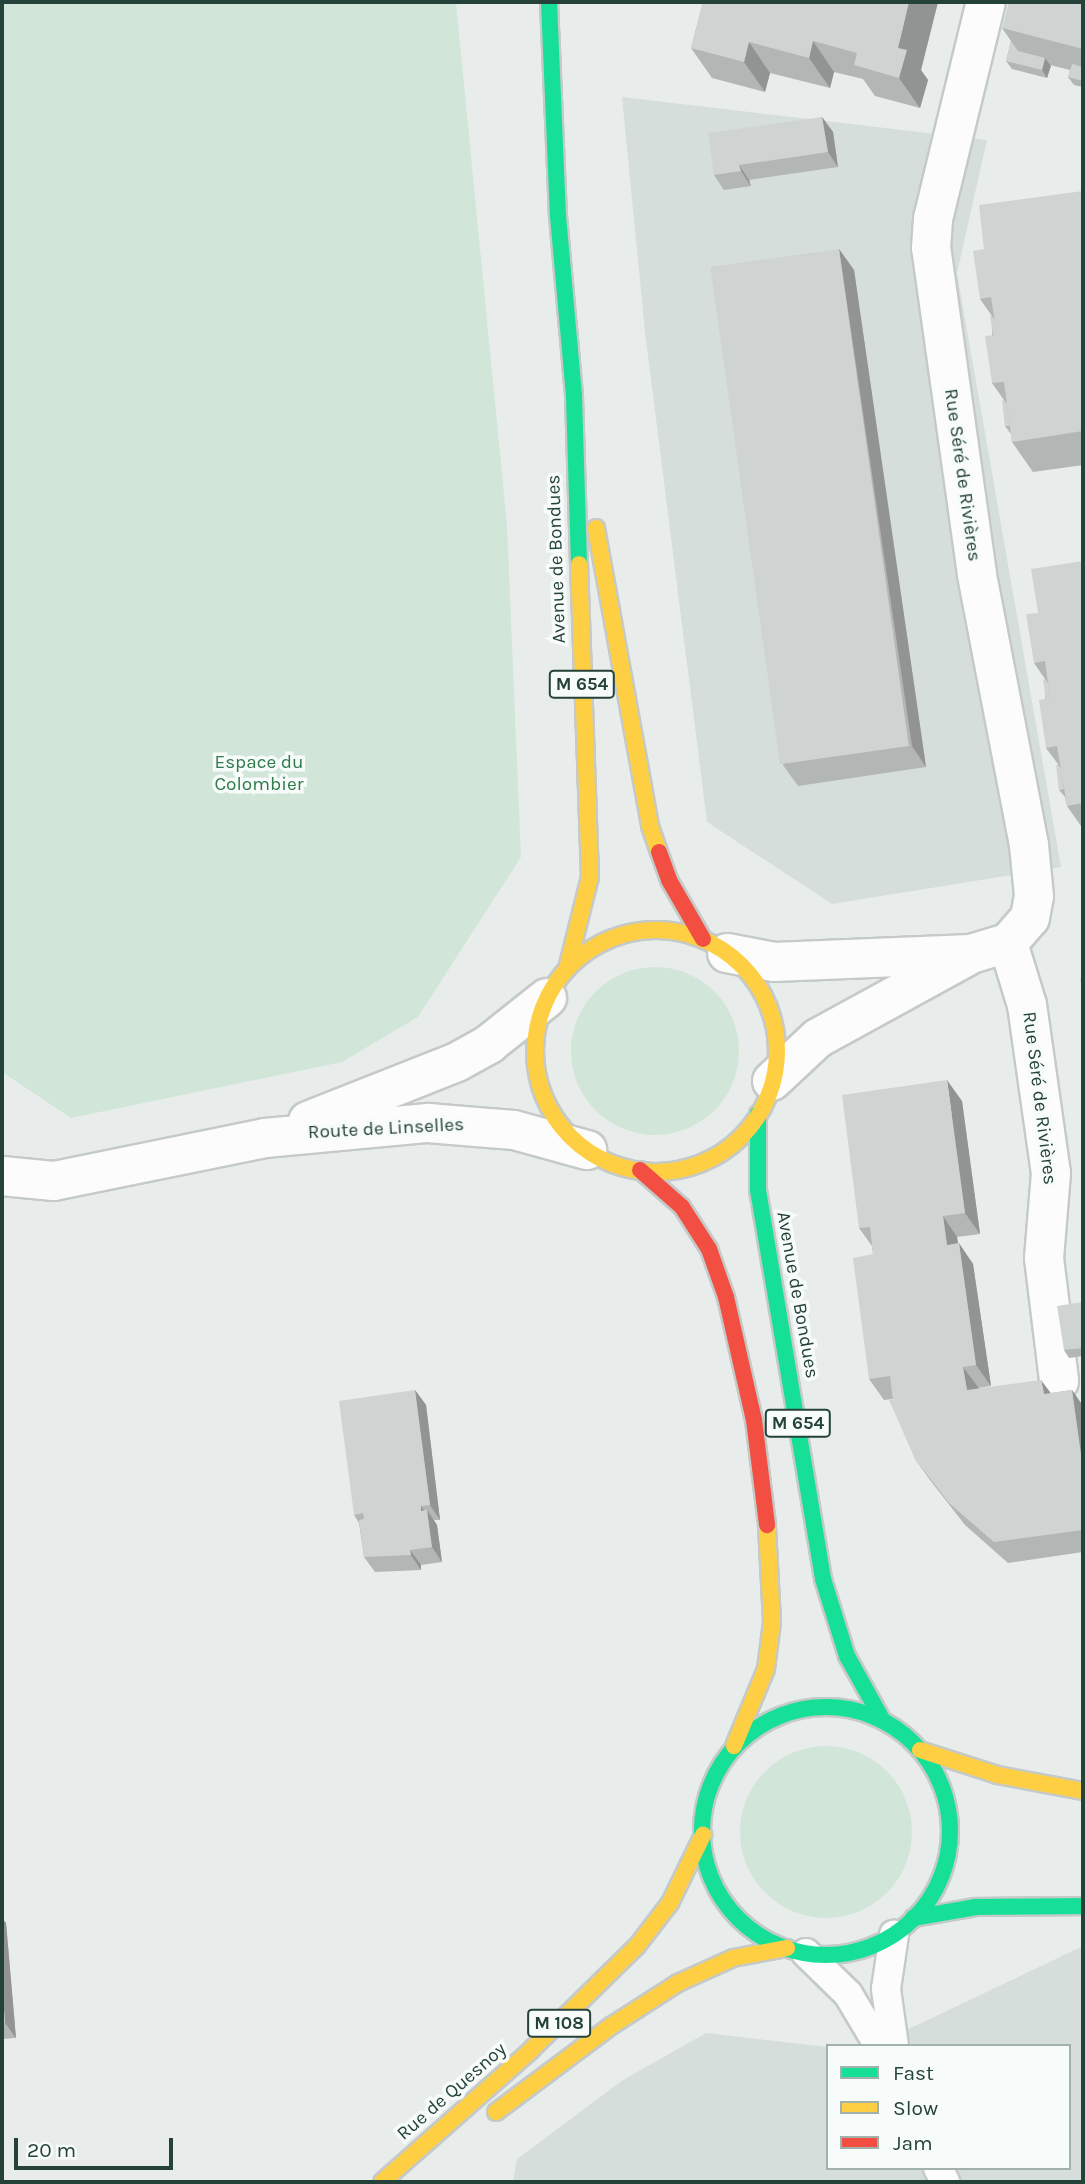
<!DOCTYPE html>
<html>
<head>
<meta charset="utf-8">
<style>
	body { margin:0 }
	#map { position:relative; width:1085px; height:2184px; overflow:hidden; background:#e8edeb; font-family:Karla,sans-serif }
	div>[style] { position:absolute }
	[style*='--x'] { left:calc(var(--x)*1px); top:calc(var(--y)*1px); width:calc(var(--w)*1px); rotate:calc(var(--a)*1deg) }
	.built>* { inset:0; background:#d6dedb }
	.green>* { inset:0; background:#d1e6d8 }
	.round { border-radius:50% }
	.roads { filter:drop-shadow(2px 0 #c5cac8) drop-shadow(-2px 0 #c5cac8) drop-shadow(0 2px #c5cac8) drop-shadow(0 -2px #c5cac8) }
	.lane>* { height:28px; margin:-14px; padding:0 14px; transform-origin:14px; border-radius:14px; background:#fcfcfc }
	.street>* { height:38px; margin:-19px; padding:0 19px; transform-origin:19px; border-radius:19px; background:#fcfcfc }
	.fast>* { height:16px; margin:-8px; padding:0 8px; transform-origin:8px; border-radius:8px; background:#16e098 }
	.fast>.ring { margin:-8px; padding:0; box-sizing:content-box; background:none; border:16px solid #16e098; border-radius:50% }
	.slow>* { height:16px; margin:-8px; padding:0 8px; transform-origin:8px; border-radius:8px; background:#ffcf43 }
	.slow>.ring { margin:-8px; padding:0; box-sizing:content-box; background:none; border:16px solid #ffcf43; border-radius:50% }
	.jam>* { height:16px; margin:-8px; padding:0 8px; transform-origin:8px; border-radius:8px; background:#f24e42 }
	.wall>* { inset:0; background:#b2b6b5 }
	.shaded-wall>* { inset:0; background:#919493 }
	.building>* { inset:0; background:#cfd4d2; transform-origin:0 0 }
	span { translate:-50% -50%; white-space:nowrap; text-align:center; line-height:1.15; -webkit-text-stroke:7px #f7fbf9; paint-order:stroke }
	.shield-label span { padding:2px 5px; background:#f7fbf9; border:2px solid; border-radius:5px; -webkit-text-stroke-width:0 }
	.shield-label { font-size:18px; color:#24423a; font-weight:700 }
	.street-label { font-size:19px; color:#24423a }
	.park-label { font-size:19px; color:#2d7a4b }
	.frame { position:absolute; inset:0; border:4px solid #24423a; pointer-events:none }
	.legend { position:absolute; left:826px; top:2044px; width:245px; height:126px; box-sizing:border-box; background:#f7fbf9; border:2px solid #a3b1ad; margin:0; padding:9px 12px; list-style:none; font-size:21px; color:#24423a }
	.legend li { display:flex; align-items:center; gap:14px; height:35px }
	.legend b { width:35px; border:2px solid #a3b1ad }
	.scale { position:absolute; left:14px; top:2138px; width:159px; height:32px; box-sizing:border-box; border:4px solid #24423a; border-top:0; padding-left:9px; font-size:21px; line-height:24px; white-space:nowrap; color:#24423a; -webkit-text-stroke:5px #f7fbf9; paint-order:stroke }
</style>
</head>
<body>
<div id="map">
	<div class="built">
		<div style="clip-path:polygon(622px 97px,987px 140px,957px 273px,1061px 867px,832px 904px,707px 822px,645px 332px)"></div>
		<div style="clip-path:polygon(1083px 1946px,1083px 2182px,513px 2182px,517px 2159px,623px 2080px,706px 2033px,828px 2047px,828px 2168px,1069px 2168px,1069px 2046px,873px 2046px)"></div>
	</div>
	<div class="green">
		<div style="clip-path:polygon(2px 2px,456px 2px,507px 525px,521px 857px,418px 1017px,342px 1062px,71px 1118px,2px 1072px)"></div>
		<div class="round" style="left:571px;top:967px;width:168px;height:168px"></div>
		<div class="round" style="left:740px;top:1746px;width:172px;height:172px"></div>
	</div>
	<div class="roads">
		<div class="lane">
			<div style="--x:806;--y:1953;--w:59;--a:44.3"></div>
			<div style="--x:848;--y:1994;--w:61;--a:59.2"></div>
			<div style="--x:894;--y:2046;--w:58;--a:-98"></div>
			<div style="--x:886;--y:1989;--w:55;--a:-81.6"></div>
			<div style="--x:938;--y:2168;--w:16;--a:63"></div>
		</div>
		<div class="street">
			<div style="--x:1008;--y:943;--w:65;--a:73"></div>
			<div style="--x:1027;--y:1005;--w:170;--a:81.9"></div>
			<div style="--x:1051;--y:1173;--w:85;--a:94.7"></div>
			<div style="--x:1044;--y:1258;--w:124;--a:83"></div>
			<div style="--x:727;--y:953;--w:48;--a:10.8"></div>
			<div style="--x:774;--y:962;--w:197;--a:-2.3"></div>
			<div style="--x:971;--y:954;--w:39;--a:-17"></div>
			<div style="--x:1008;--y:943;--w:33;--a:-49"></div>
			<div style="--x:1030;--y:918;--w:22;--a:-80"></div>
			<div style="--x:1034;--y:896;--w:51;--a:-95.6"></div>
			<div style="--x:1029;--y:845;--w:276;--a:-100.9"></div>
			<div style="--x:977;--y:574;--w:329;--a:-98"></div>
			<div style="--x:931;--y:248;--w:29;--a:-86"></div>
			<div style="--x:933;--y:219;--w:223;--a:-76.3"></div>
			<div style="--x:772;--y:1081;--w:63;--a:-43.1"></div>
			<div style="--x:818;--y:1038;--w:169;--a:-28.7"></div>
			<div style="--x:308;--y:1121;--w:160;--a:-21.6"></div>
			<div style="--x:457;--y:1062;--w:37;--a:-29"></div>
			<div style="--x:489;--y:1044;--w:74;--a:-38.4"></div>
			<div style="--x:2;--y:1176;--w:52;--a:5.5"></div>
			<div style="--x:54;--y:1181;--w:215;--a:-11.5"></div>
			<div style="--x:265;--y:1138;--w:164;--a:-5.3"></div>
			<div style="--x:428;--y:1123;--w:86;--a:4.7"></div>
			<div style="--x:514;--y:1130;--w:76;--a:15.3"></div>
		</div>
		<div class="fast">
			<div style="--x:549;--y:2;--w:214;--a:87.6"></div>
			<div style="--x:558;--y:216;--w:181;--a:84.9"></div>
			<div style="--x:574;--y:396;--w:168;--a:88.3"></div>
			<div style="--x:758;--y:1114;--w:76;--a:90"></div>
			<div style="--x:758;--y:1190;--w:394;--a:80.5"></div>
			<div style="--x:823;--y:1579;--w:81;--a:72.7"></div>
			<div style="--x:847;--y:1656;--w:74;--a:61"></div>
			<div class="ring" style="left:702px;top:1707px;width:232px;height:232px"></div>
			<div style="--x:913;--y:1918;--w:64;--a:-9.9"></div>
			<div style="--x:976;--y:1907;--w:107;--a:-0.5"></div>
		</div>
		<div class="slow">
			<div style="--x:596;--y:528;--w:303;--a:79.7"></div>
			<div style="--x:650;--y:826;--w:28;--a:71"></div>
			<div class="ring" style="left:535px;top:930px;width:226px;height:226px"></div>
			<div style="--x:567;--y:969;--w:95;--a:-76"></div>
			<div style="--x:590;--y:877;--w:313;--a:-92"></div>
			<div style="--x:734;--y:1746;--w:83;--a:-67.4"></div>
			<div style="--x:766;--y:1669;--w:47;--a:-82.7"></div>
			<div style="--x:772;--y:1622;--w:97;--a:-93"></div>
			<div style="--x:920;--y:1750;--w:82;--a:17.8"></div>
			<div style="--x:998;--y:1775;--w:86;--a:10.7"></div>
			<div style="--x:496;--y:2112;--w:144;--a:-36.8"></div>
			<div style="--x:611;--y:2026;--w:80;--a:-32.7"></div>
			<div style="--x:678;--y:1983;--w:60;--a:-24.4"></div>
			<div style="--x:733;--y:1958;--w:55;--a:-10.5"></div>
			<div style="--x:382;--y:2182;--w:199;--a:-41.5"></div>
			<div style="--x:531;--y:2050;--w:148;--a:-44.5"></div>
			<div style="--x:637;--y:1946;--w:54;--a:-52.5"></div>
			<div style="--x:670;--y:1903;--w:76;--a:-64.1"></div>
		</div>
		<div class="jam">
			<div style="--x:659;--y:852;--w:30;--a:70"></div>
			<div style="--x:669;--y:880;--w:68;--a:60"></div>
			<div style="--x:640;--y:1170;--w:56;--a:41.4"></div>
			<div style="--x:682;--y:1207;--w:50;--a:57.3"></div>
			<div style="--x:709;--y:1249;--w:51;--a:70.5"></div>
			<div style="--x:726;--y:1297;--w:126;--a:77.2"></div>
			<div style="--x:754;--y:1420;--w:106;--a:82.9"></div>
		</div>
	</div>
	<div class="wall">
		<div style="clip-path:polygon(703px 2px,938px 2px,921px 70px,928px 80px,920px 108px,875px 96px,863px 79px,834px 72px,830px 88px,770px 73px,765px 92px,712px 78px,691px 48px)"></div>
		<div style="clip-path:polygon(1083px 2px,1083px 87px,1074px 85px,1068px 77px,1070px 70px,1050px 65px,1047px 78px,1012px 69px,1006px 61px,1011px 41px,1002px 28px)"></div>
		<div style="clip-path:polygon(822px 117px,833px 132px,838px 167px,749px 180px,751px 186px,724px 190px,714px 175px)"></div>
		<div style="clip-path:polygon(1083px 191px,1083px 465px,1033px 472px,1012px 442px,1011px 434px,1005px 426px,1004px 400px,992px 383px,992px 316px,980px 299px,984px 249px)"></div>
		<div style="clip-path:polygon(839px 249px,854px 270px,926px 767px,798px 786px,783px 765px)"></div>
		<div style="clip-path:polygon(1083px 561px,1083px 829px,1067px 806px,1065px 797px,1059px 790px,1058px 764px,1046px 748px,1045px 679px,1034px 663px,1038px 613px)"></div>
		<div style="clip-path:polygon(962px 1101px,980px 1234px,957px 1237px,958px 1243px,973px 1264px,991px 1386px,978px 1388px,1051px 1393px,1072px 1390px,1083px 1406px,1083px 1552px,1008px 1563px,965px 1525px,930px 1480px,915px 1459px,893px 1399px,884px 1400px,869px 1379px,873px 1254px,872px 1246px,859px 1228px)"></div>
		<div style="clip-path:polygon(1083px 1302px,1083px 1356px,1069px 1358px,1064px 1350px)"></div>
		<div style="clip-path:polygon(415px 1390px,426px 1405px,440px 1520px,434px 1520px,437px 1525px,442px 1562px,421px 1565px,421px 1570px,375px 1572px,364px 1557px,359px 1523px,354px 1515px)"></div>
		<div style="clip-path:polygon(2px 1918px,6px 1923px,16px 2038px,2px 2039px)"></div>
	</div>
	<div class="shaded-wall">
		<div style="clip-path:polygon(909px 2px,938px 2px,921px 70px,928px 80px,920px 108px,899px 78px,898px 48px)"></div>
		<div style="clip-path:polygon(813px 41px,834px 72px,830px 88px,809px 58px)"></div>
		<div style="clip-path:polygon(749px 42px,770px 73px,765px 92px,744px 62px)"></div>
		<div style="clip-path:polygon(1045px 58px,1051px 66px,1047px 78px,1042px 70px)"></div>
		<div style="clip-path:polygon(822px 117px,833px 132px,838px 167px,828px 152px)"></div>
		<div style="clip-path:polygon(739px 165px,749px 180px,751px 186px,741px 171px)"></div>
		<div style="clip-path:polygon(839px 249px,854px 270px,926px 767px,912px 746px)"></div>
		<div style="clip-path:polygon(947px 1080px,962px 1101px,980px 1234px,965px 1213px)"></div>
		<div style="clip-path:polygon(943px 1216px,957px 1237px,961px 1266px,947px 1245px)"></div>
		<div style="clip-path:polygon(959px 1243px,973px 1264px,991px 1386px,976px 1365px)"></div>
		<div style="clip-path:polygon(963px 1367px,978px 1387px,981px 1410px,967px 1390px)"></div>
		<div style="clip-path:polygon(1041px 1380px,1056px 1400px,1044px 1394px)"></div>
		<div style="clip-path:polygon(415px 1390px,426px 1405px,440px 1520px,430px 1505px)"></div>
		<div style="clip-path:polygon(1072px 1390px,1083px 1406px,1083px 1469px)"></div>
		<div style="clip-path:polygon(421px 1506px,427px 1515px,427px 1510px,437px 1525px,442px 1562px,432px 1547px,421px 1511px)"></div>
		<div style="clip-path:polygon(410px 1550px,421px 1565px,421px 1570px,411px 1555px)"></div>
		<div style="clip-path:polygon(2px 1918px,6px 1923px,16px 2038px,5px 2023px,2px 1983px)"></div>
	</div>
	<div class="building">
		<div style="clip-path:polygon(703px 2px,909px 2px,898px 48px,907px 50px,899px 78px,854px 65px,857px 53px,813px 41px,809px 58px,749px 42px,744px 62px,691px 48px)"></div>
		<div style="clip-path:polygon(1009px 2px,1083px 2px,1083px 49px,1002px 28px)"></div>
		<div style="clip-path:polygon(1011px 41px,1018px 51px,1045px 58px,1042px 70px,1006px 61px)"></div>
		<div style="clip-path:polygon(1072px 64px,1083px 67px,1083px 81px,1068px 77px)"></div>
		<div style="clip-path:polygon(822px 117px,828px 152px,739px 165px,741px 171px,714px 175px,708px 133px)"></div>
		<div style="clip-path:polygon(1083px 191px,1083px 431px,1012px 442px,1004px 382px,992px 383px,985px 336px,997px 335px,991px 297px,980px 299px,973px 251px,984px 249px,979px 205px)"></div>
		<div style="left:839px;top:249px;width:502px;height:130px;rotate:82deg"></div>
		<div style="clip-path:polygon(990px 316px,992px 316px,995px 320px,997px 335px,993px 335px)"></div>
		<div style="clip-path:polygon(1004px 400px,1007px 404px,1010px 426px,1005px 426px,1002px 401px)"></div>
		<div style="clip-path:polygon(1083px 561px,1083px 803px,1067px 806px,1057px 746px,1046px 748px,1039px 700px,1050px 698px,1045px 661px,1034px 663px,1026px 614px,1038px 613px,1031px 569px)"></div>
		<div style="clip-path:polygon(1045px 679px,1048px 683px,1050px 698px,1046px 699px,1043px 680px)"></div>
		<div style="clip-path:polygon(1058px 764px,1061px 769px,1064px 789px,1059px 790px,1056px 765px)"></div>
		<div style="clip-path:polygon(1083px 977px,1083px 997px,1080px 978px)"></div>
		<div style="clip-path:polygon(947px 1080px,965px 1213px,943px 1216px,947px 1245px,959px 1243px,976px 1365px,963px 1367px,967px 1390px,1041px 1380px,1044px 1394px,1072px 1390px,1083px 1469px,1083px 1530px,994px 1542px,950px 1504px,915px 1459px,889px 1400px,893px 1400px,890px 1376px,869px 1379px,853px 1258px,873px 1254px,870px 1227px,859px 1228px,842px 1095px)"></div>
		<div style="clip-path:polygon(1083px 1302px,1083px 1348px,1064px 1350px,1057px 1306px)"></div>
		<div style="clip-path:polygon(415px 1390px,430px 1505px,421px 1506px,421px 1511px,427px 1510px,432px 1547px,410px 1550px,411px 1555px,364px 1557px,359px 1520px,364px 1519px,363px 1513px,354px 1515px,339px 1401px)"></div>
		<div style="clip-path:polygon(2px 1983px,5px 2023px,2px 2023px)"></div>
	</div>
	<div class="shield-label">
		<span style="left:582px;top:684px">M 654</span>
		<span style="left:798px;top:1423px">M 654</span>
		<span style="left:559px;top:2023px">M 108</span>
	</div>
	<div class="street-label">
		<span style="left:962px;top:475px;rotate:82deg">Rue Séré de Rivières</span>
		<span style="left:557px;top:559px;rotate:-92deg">Avenue de Bondues</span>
		<span style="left:1039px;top:1098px;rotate:83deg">Rue Séré de Rivières</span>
		<span style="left:386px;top:1129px;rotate:-3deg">Route de Linselles</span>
		<span style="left:797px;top:1295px;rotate:80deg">Avenue de Bondues</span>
		<span style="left:452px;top:2092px;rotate:-41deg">Rue de Quesnoy</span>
	</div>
	<div class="park-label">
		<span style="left:259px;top:774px">Espace du<br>Colombier</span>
	</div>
	<div class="frame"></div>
	<ul class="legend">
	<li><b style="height:9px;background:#16e098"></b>Fast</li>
	<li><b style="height:9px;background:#ffcf43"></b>Slow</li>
	<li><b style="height:9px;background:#f24e42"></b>Jam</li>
	</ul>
	<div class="scale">20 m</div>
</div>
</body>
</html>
